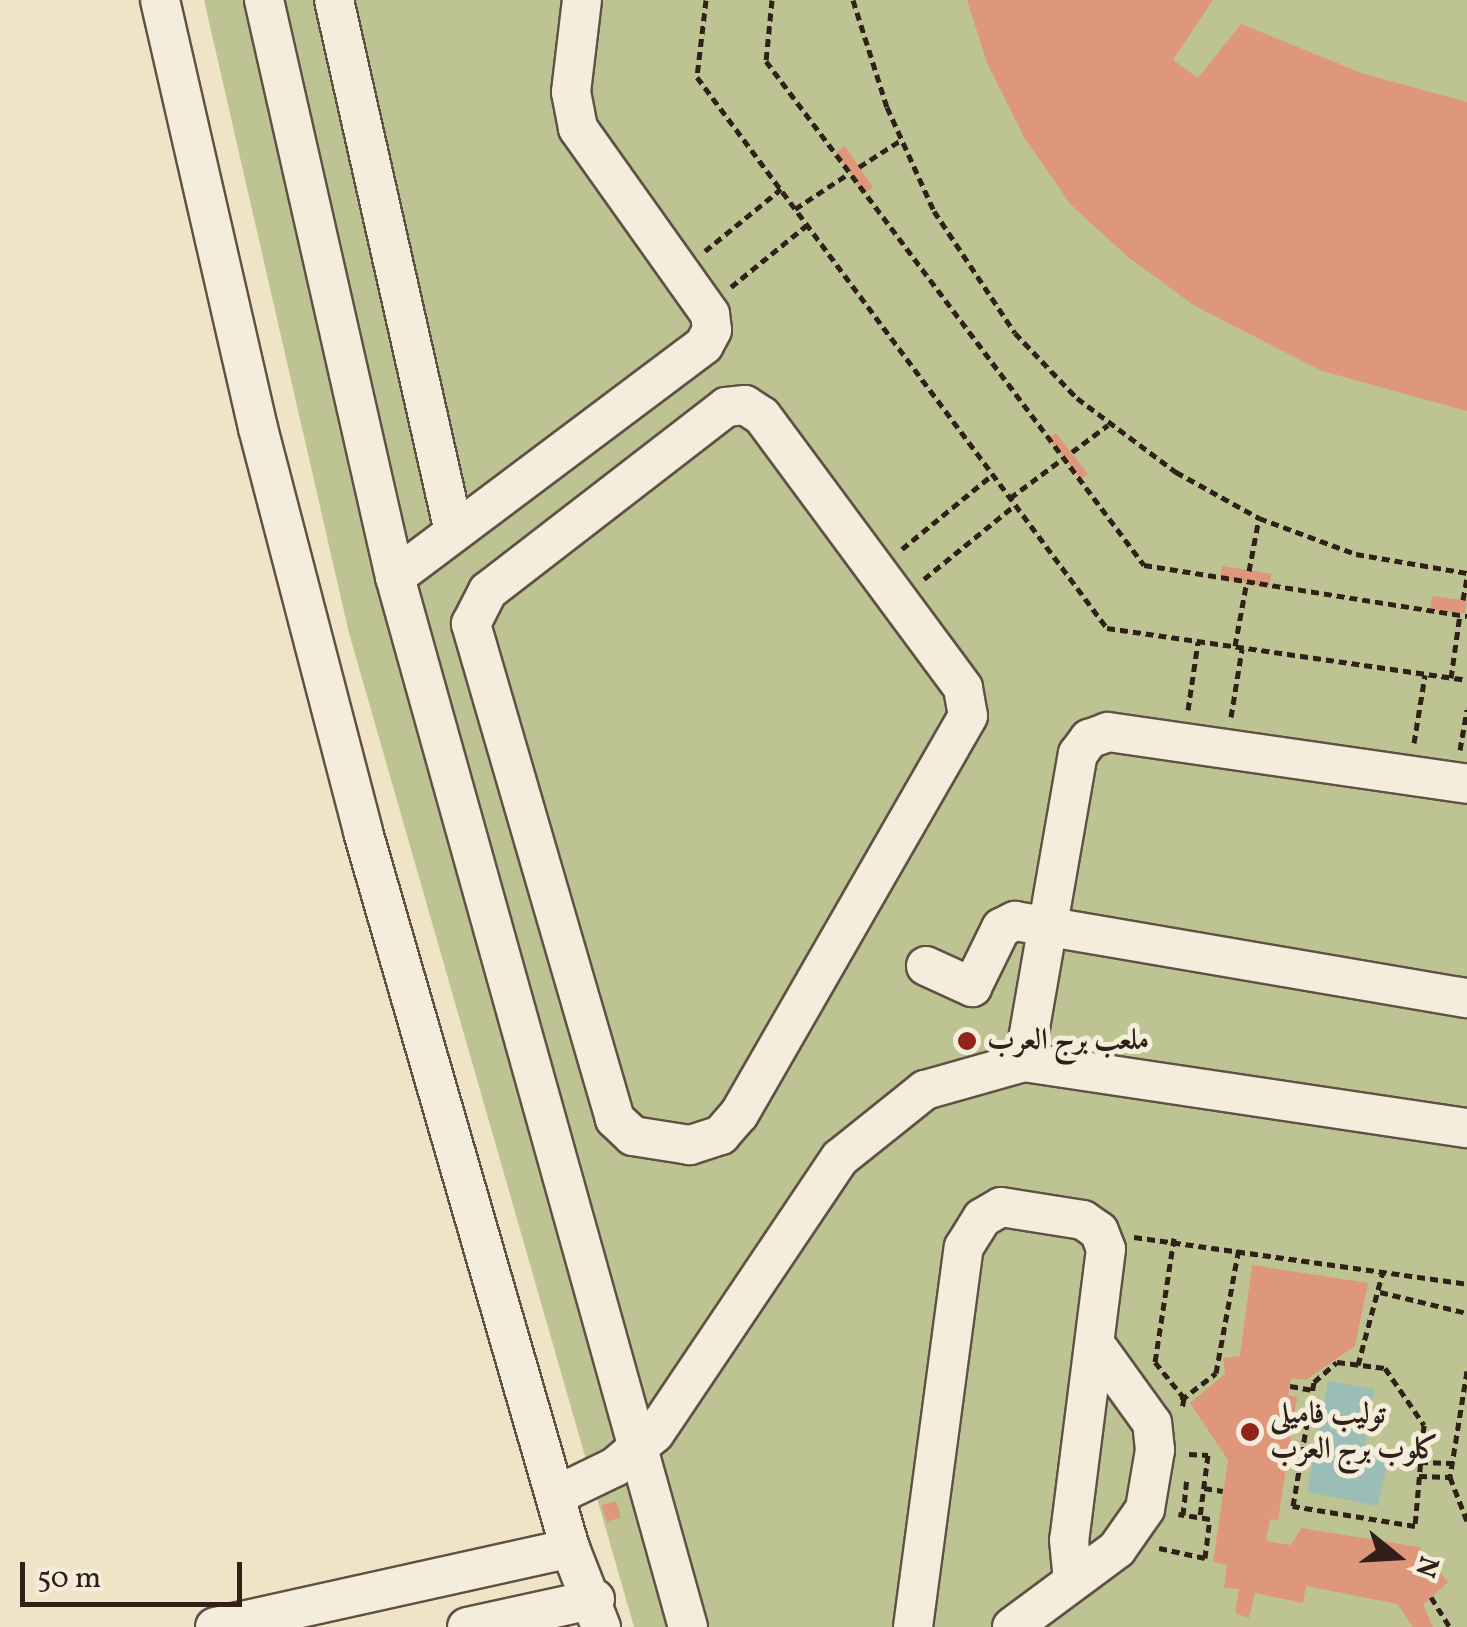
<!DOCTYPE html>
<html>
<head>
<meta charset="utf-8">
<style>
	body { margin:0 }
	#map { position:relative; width:1467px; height:1627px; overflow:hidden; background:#f0e4c7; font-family:Vollkorn,Amiri,serif }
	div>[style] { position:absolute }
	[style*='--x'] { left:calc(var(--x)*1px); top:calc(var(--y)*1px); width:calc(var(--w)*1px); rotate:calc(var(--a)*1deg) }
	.green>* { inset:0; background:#bdc393 }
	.water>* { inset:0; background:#9abeb6 }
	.building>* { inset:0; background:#df977b; transform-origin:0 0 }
	.path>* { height:5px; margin-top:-2.5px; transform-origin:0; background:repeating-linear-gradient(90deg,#312018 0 8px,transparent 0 13px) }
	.roads { filter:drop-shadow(2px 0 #615144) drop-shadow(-2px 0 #615144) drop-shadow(0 2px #615144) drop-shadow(0 -2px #615144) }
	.minor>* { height:38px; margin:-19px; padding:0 19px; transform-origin:19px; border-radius:19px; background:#f5eddb }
	.dots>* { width:28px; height:28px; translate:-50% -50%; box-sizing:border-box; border:5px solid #f5eddb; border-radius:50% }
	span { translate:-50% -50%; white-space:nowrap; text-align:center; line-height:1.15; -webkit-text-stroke:10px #f5eddb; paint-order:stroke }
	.poi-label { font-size:30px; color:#312018; font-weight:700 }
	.left { translate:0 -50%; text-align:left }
	.north { position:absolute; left:1347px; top:1507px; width:100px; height:100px; -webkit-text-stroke:8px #f5eddb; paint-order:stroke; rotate:108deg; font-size:28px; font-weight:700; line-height:40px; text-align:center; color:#312018 }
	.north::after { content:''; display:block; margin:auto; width:35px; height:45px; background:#312018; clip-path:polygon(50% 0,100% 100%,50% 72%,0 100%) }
	.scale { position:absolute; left:20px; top:1562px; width:222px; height:45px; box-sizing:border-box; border:5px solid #312018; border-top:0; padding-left:12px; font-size:30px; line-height:35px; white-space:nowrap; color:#312018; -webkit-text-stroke:8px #f5eddb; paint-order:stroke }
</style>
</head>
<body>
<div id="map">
	<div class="green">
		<div style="clip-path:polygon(204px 0,1467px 0,1467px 1627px,634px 1627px,349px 633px)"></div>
	</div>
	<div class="water">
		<div style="clip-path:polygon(1328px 1381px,1374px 1389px,1365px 1443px,1387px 1466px,1378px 1506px,1307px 1492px)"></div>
	</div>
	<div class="building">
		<div style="clip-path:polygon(967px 0,1213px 0,1173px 60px,1198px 78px,1241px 24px,1364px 74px,1467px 102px,1467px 411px,1322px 371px,1195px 306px,1128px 257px,1071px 205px,1024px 137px,987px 63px)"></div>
		<div style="left:845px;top:146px;width:50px;height:11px;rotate:56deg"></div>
		<div style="left:1056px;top:433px;width:52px;height:9px;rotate:52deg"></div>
		<div style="left:1222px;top:566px;width:50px;height:13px;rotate:9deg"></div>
		<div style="left:1432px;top:596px;width:35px;height:13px;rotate:8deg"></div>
		<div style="clip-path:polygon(1252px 1265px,1368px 1283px,1355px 1346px,1306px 1380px,1291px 1378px,1288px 1395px,1297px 1397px,1278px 1520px,1270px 1519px,1266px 1541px,1291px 1545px,1301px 1528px,1419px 1547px,1448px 1582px,1423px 1605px,1433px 1627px,1413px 1627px,1397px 1604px,1306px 1586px,1303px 1603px,1255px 1593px,1249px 1618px,1235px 1613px,1239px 1589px,1224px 1588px,1227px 1565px,1213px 1562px,1228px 1460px,1190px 1403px,1225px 1374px,1223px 1358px,1240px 1356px)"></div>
		<div style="left:616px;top:1501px;width:17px;height:15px;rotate:73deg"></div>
	</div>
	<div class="path">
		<div style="--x:706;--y:0;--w:78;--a:96.7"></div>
		<div style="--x:697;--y:77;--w:687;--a:53.35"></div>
		<div style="--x:1107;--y:628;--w:364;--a:8.2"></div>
		<div style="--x:772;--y:0;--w:61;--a:95.6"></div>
		<div style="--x:766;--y:61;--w:630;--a:53.13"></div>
		<div style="--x:1144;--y:565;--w:327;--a:9"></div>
		<div style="--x:853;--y:0;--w:112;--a:72.4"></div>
		<div style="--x:887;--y:107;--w:114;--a:65.7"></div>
		<div style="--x:934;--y:211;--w:146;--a:56.4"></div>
		<div style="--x:1015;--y:333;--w:90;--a:46.4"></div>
		<div style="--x:1077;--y:398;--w:124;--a:36.8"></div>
		<div style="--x:1176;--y:472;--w:95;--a:29"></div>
		<div style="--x:1259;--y:518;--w:103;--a:20.4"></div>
		<div style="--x:1356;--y:554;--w:113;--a:9.7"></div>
		<div style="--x:859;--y:167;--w:50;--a:-32.7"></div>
		<div style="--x:795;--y:209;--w:64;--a:-33.4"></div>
		<div style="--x:705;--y:251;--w:98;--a:-39.2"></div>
		<div style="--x:731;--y:287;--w:98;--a:-39.2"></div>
		<div style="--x:1072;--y:452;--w:45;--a:-36.9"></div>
		<div style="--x:1010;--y:498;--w:64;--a:-36.7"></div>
		<div style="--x:902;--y:549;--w:117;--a:-39.4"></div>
		<div style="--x:1249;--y:571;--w:54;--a:-79.3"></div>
		<div style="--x:924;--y:579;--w:117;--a:-39.1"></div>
		<div style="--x:1463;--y:600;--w:22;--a:-80"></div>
		<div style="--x:1235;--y:646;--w:61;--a:-79.6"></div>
		<div style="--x:1451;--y:678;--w:65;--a:-82"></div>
		<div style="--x:1188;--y:710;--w:69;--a:-81.6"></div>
		<div style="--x:1231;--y:717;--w:69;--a:-80.8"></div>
		<div style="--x:1414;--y:743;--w:69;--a:-80.8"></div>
		<div style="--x:1460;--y:750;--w:41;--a:-80.1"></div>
		<div style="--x:1134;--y:1237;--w:336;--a:8"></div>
		<div style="--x:1174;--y:1238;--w:125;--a:98.7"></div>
		<div style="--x:1155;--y:1362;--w:46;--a:51.1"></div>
		<div style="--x:1184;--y:1398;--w:11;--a:100"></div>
		<div style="--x:1380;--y:1292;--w:89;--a:13.6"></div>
		<div style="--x:1337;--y:1362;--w:48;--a:7.1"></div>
		<div style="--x:1385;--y:1368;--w:69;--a:55.6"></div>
		<div style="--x:1424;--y:1425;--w:101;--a:95.1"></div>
		<div style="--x:1415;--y:1526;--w:124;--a:-170.7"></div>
		<div style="--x:1293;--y:1506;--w:126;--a:-80.4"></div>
		<div style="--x:1314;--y:1382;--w:30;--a:-41"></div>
		<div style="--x:1358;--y:1365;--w:97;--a:-75.1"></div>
		<div style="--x:1467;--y:1371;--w:107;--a:99.1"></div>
		<div style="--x:1450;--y:1477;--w:47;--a:68.9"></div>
		<div style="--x:1290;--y:1386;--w:23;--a:10"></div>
		<div style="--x:1181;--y:1400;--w:44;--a:-37.6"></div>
		<div style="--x:1216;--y:1373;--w:127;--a:-79.6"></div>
		<div style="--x:1189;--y:1454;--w:19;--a:3"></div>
		<div style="--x:1208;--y:1455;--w:63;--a:97.4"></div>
		<div style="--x:1420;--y:1462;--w:31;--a:2"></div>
		<div style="--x:1419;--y:1476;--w:31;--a:2"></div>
		<div style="--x:1204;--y:1488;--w:19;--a:9"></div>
		<div style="--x:1183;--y:1515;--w:37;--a:-84"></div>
		<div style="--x:1159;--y:1548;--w:47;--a:12.3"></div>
		<div style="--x:1205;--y:1558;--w:39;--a:-83"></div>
		<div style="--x:1210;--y:1519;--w:32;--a:-171"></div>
		<div style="--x:1431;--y:1597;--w:36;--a:58"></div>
	</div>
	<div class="roads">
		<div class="minor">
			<div style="--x:160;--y:0;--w:439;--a:77.1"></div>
			<div style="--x:258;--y:428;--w:417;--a:75.4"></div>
			<div style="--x:363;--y:832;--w:745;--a:73.88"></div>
			<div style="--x:570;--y:1548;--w:85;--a:68.6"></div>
			<div style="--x:264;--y:0;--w:592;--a:77.21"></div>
			<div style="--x:395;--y:577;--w:1090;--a:74.41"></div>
			<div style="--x:334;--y:0;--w:545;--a:77.29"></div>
			<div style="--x:745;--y:405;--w:20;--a:33"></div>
			<div style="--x:762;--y:416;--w:338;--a:53.5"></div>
			<div style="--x:963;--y:688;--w:28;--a:80"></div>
			<div style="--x:968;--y:716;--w:459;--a:119.9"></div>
			<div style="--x:739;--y:1114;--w:28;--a:131"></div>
			<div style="--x:721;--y:1135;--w:33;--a:162"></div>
			<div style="--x:690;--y:1145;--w:58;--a:-171"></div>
			<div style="--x:633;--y:1136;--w:25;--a:-137"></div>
			<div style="--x:615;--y:1119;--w:516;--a:-106.22"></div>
			<div style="--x:471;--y:624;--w:37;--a:-63"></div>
			<div style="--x:488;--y:591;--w:301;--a:-37.7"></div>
			<div style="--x:726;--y:407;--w:19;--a:-6"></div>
			<div style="--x:395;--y:577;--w:386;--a:-36.9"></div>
			<div style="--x:704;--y:345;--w:17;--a:-62"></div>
			<div style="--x:712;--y:330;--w:16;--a:-97"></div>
			<div style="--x:710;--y:314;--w:228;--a:-125.4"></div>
			<div style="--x:578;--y:128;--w:37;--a:-101"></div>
			<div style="--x:571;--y:92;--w:93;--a:-83.2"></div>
			<div style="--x:926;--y:966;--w:51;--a:24.5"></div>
			<div style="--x:972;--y:987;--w:66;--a:-63.8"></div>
			<div style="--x:1001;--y:928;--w:16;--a:-27"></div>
			<div style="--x:1015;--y:921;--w:459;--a:9.7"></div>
			<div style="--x:1024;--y:1062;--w:313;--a:-80.1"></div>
			<div style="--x:1078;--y:754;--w:19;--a:-54"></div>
			<div style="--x:1089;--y:739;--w:20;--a:-20"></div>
			<div style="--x:1108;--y:732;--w:363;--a:8.2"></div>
			<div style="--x:557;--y:1495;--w:64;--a:-25.8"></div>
			<div style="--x:615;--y:1467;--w:52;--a:-40.4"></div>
			<div style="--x:655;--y:1433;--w:331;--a:-56.1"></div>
			<div style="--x:840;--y:1158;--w:109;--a:-38.7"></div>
			<div style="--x:925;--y:1090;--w:103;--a:-15.8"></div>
			<div style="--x:1024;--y:1062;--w:448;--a:8.5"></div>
			<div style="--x:215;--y:1627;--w:364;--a:-12.5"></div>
			<div style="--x:467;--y:1627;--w:131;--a:-12.3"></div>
			<div style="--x:913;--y:1627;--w:383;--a:-82.4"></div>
			<div style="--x:964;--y:1247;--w:34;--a:-58"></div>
			<div style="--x:982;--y:1218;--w:22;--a:-30"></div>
			<div style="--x:1001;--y:1207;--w:83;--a:9"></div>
			<div style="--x:1083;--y:1220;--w:19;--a:35"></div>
			<div style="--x:1099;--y:1231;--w:19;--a:69"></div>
			<div style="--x:1106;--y:1249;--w:293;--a:97.2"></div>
			<div style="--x:1069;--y:1540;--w:41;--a:84.4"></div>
			<div style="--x:1012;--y:1627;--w:131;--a:-36.6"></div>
			<div style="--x:1117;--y:1549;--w:49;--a:-55"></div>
			<div style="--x:1145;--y:1509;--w:60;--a:-80.4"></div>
			<div style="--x:1155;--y:1450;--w:27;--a:-96"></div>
			<div style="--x:1152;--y:1423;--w:97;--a:-125.8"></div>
		</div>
	</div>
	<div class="dots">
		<div style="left:967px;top:1041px;background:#8f2418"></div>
		<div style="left:1250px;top:1432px;background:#8f2418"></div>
	</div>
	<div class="poi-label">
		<span class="left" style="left:987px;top:1041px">ملعب برج العرب</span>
		<span class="left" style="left:1270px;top:1432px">توليب فاميلى<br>كلوب برج العرب</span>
	</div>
	<div class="north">N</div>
	<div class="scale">50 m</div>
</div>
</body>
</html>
